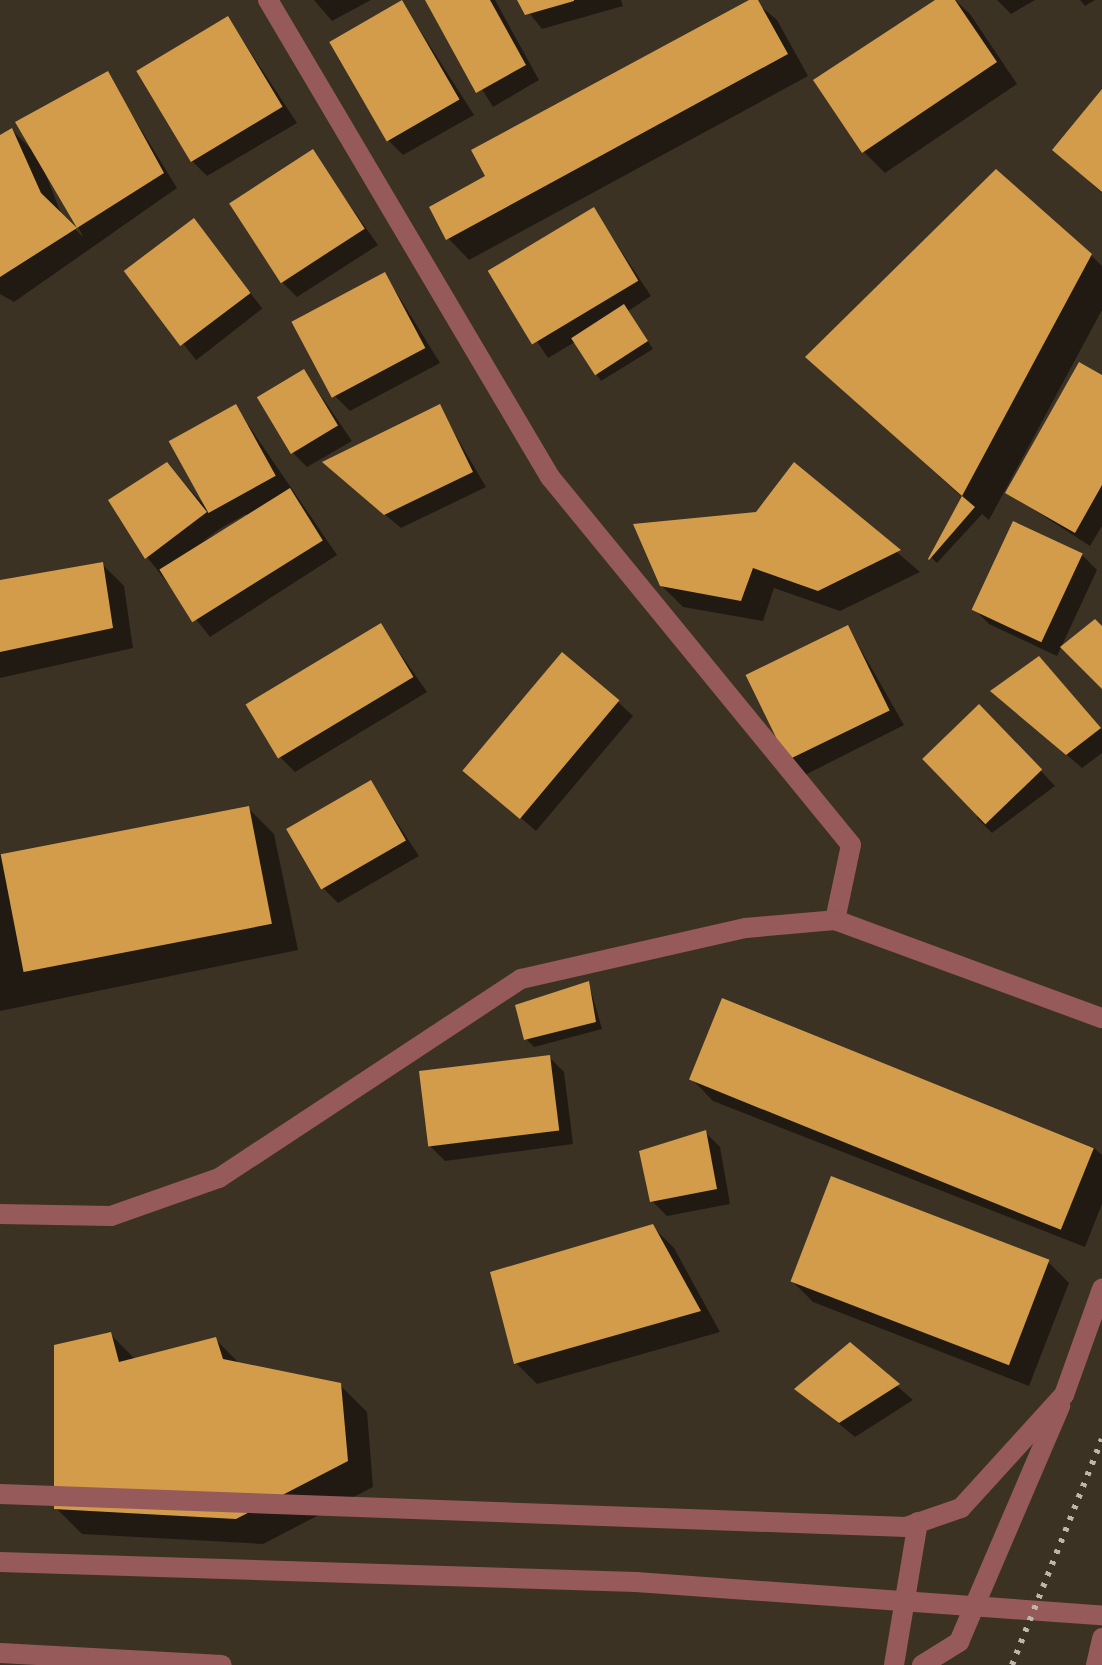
<!DOCTYPE html>
<html>
<head>
<meta charset="utf-8">
<style>
	body { margin:0 }
	#map { position:relative; width:1102px; height:1665px; overflow:hidden; background:#3c3224; font-family:Cabin,sans-serif }
	div>[style] { position:absolute }
	[style*='--x'] { left:calc(var(--x)*1px); top:calc(var(--y)*1px); width:calc(var(--w)*1px); rotate:calc(var(--a)*1deg) }
	.shadow>* { inset:0; background:#0007; transform-origin:0 0 }
	.building>* { inset:0; background:#d29c4a; transform-origin:0 0 }
	.minor>* { height:20px; margin:-10px; padding:0 10px; transform-origin:10px; border-radius:10px; background:#965a5a }
	.tertiary>* { height:20px; margin:-10px; padding:0 10px; transform-origin:10px; border-radius:10px; background:#965a5a }
	.rail>* { height:6px; margin-top:-3px; transform-origin:0; background:repeating-linear-gradient(90deg,#beb6ad 0 4px,transparent 0 12px) }
	span { translate:-50% -50%; white-space:nowrap; text-align:center; line-height:1.15; -webkit-text-stroke:8px #32281a; paint-order:stroke }
</style>
</head>
<body>
<div id="map">
	<div class="shadow">
		<div style="clip-path:polygon(314px 0,371px 0,332px 21px)"></div>
		<div style="clip-path:polygon(427px 0,495px 0,539px 80px,493px 107px)"></div>
		<div style="clip-path:polygon(519px 0,621px 0,623px 6px,542px 29px)"></div>
		<div style="clip-path:polygon(753px 0,777px 20px,808px 76px,469px 260px,448px 238px,488px 177px)"></div>
		<div style="clip-path:polygon(938px 0,955px 0,970px 14px,1017px 84px,885px 173px,864px 152px)"></div>
		<div style="clip-path:polygon(997px 0,1035px 0,1011px 14px)"></div>
		<div style="clip-path:polygon(1080px 0,1095px 0,1085px 6px)"></div>
		<div style="clip-path:polygon(402px 2px,474px 115px,403px 155px,388px 140px)"></div>
		<div style="clip-path:polygon(228px 18px,297px 123px,207px 176px,192px 161px)"></div>
		<div style="clip-path:polygon(evenodd,107px 74px,177px 188px,14px 302px,0 294px,0 138px,12px 130px,31px 149px,107px 74px,43px 167px,83px 236px,82px 236px,62px 216px,43px 167px)"></div>
		<div style="clip-path:polygon(1102px 93px,1102px 193px,1054px 150px)"></div>
		<div style="clip-path:polygon(312px 152px,378px 245px,297px 297px,282px 282px)"></div>
		<div style="clip-path:polygon(594px 210px,651px 296px,628px 311px,653px 349px,601px 381px,575px 342px,548px 358px,491px 272px)"></div>
		<div style="left:194px;top:221px;width:111px;height:84px;rotate:52deg"></div>
		<div style="clip-path:polygon(1091px 255px,1102px 266px,1102px 310px,989px 520px,982px 514px,937px 563px,931px 557px,963px 498px,808px 357px)"></div>
		<div style="clip-path:polygon(385px 274px,440px 363px,350px 411px,335px 396px)"></div>
		<div style="clip-path:polygon(304px 371px,352px 441px,307px 467px,292px 452px)"></div>
		<div style="clip-path:polygon(1102px 377px,1102px 526px,1090px 546px,1008px 493px)"></div>
		<div style="clip-path:polygon(evenodd,236px 407px,337px 555px,210px 637px,147px 557px,167px 464px,204px 505px,236px 407px,246px 514px,247px 517px,201px 542px,223px 527px,246px 514px)"></div>
		<div style="clip-path:polygon(439px 407px,486px 487px,401px 528px,340px 477px)"></div>
		<div style="clip-path:polygon(795px 465px,920px 572px,840px 611px,774px 588px,763px 621px,683px 607px,661px 585px,757px 514px)"></div>
		<div style="clip-path:polygon(1014px 524px,1082px 555px,1097px 570px,1057px 656px,989px 624px,974px 609px)"></div>
		<div style="clip-path:polygon(102px 564px,124px 586px,133px 648px,0 678px,0 582px)"></div>
		<div style="clip-path:polygon(381px 626px,427px 692px,295px 772px,280px 757px)"></div>
		<div style="clip-path:polygon(848px 627px,904px 725px,805px 775px,790px 760px)"></div>
		<div style="clip-path:polygon(1054px 674px,1102px 730px,1102px 753px,1082px 768px,993px 691px)"></div>
		<div style="clip-path:polygon(618px 702px,633px 716px,536px 831px,465px 770px)"></div>
		<div style="clip-path:polygon(994px 721px,1055px 786px,992px 833px,977px 818px)"></div>
		<div style="clip-path:polygon(370px 782px,419px 856px,338px 903px,323px 888px)"></div>
		<div style="clip-path:polygon(248px 808px,274px 834px,298px 950px,0 1011px,0 855px)"></div>
		<div style="clip-path:polygon(589px 984px,602px 1029px,534px 1047px,526px 1039px)"></div>
		<div style="clip-path:polygon(723px 1001px,1094px 1148px,1102px 1155px,1102px 1204px,1085px 1247px,713px 1101px,692px 1079px)"></div>
		<div style="clip-path:polygon(549px 1057px,564px 1072px,573px 1144px,445px 1161px,430px 1146px)"></div>
		<div style="clip-path:polygon(705px 1132px,720px 1147px,730px 1204px,667px 1216px,652px 1201px)"></div>
		<div style="clip-path:polygon(652px 1226px,674px 1248px,720px 1332px,537px 1384px,516px 1363px)"></div>
		<div style="clip-path:polygon(1048px 1262px,1069px 1283px,1029px 1386px,813px 1302px,792px 1281px)"></div>
		<div style="clip-path:polygon(111px 1335px,136px 1360px,215px 1339px,241px 1365px,340px 1385px,367px 1412px,373px 1487px,263px 1544px,82px 1534px,56px 1508px)"></div>
		<div style="clip-path:polygon(850px 1345px,913px 1400px,855px 1437px,797px 1389px)"></div>
	</div>
	<div class="building">
		<div style="left:402px;top:0;width:115px;height:84px;rotate:60deg"></div>
		<div style="clip-path:polygon(425px 0,490px 0,526px 65px,476px 93px)"></div>
		<div style="clip-path:polygon(517px 0,574px 0,574px 1px,525px 15px)"></div>
		<div style="clip-path:polygon(749px 0,758px 0,788px 54px,446px 240px,429px 207px,485px 176px,471px 150px)"></div>
		<div style="clip-path:polygon(935px 0,955px 0,997px 62px,862px 153px,813px 80px)"></div>
		<div style="left:228px;top:16px;width:106px;height:107px;rotate:59deg"></div>
		<div style="clip-path:polygon(108px 71px,164px 173px,77px 228px,0 277px,0 135px,12px 128px,41px 193px,77px 228px,15px 122px)"></div>
		<div style="clip-path:polygon(1102px 89px,1102px 192px,1052px 150px)"></div>
		<div style="left:313px;top:149px;width:95px;height:100px;rotate:57deg"></div>
		<div style="clip-path:polygon(996px 169px,1092px 254px,962px 496px,805px 357px)"></div>
		<div style="left:594px;top:207px;width:86px;height:124px;rotate:59deg"></div>
		<div style="left:194px;top:218px;width:94px;height:88px;rotate:53deg"></div>
		<div style="left:385px;top:272px;width:86px;height:106px;rotate:62deg"></div>
		<div style="left:624px;top:304px;width:44px;height:63px;rotate:57deg"></div>
		<div style="clip-path:polygon(1079px 362px,1102px 375px,1102px 485px,1075px 533px,1005px 493px)"></div>
		<div style="left:304px;top:369px;width:66px;height:55px;rotate:59deg"></div>
		<div style="left:236px;top:404px;width:82px;height:77px;rotate:61deg"></div>
		<div style="clip-path:polygon(440px 404px,473px 472px,384px 515px,322px 462px)"></div>
		<div style="clip-path:polygon(167px 462px,207px 512px,145px 559px,108px 500px)"></div>
		<div style="clip-path:polygon(794px 462px,901px 550px,818px 591px,753px 568px,741px 601px,660px 586px,633px 524px,756px 512px)"></div>
		<div style="left:290px;top:488px;width:62px;height:154px;rotate:58deg"></div>
		<div style="clip-path:polygon(962px 496px,975px 507px,929px 560px,928px 559px)"></div>
		<div style="left:1013px;top:521px;width:77px;height:98px;rotate:25deg"></div>
		<div style="clip-path:polygon(103px 562px,113px 628px,0 652px,0 580px)"></div>
		<div style="clip-path:polygon(1095px 619px,1102px 626px,1102px 689px,1060px 647px)"></div>
		<div style="left:381px;top:623px;width:63px;height:158px;rotate:59deg"></div>
		<div style="left:848px;top:625px;width:95px;height:114px;rotate:64deg"></div>
		<div style="left:562px;top:652px;width:75px;height:155px;rotate:40deg"></div>
		<div style="clip-path:polygon(1039px 656px,1101px 728px,1066px 755px,990px 691px)"></div>
		<div style="left:979px;top:704px;width:91px;height:79px;rotate:46deg"></div>
		<div style="left:371px;top:780px;width:70px;height:98px;rotate:60deg"></div>
		<div style="left:249px;top:806px;width:120px;height:253px;rotate:79deg"></div>
		<div style="clip-path:polygon(589px 981px,596px 1022px,524px 1040px,515px 1005px)"></div>
		<div style="left:722px;top:998px;width:401px;height:88px;rotate:22deg"></div>
		<div style="left:550px;top:1055px;width:76px;height:132px;rotate:83deg"></div>
		<div style="clip-path:polygon(706px 1130px,717px 1189px,650px 1202px,639px 1151px)"></div>
		<div style="left:831px;top:1176px;width:234px;height:113px;rotate:21deg"></div>
		<div style="clip-path:polygon(653px 1224px,701px 1311px,514px 1364px,490px 1272px)"></div>
		<div style="clip-path:polygon(111px 1332px,119px 1362px,216px 1337px,223px 1359px,341px 1383px,348px 1461px,236px 1519px,54px 1509px,54px 1345px)"></div>
		<div style="clip-path:polygon(850px 1342px,900px 1384px,839px 1423px,794px 1389px)"></div>
	</div>
	<div class="minor">
		<div style="--x:268;--y:0;--w:554;--a:59.41"></div>
		<div style="--x:550;--y:477;--w:475;--a:50.7"></div>
		<div style="--x:851;--y:845;--w:77;--a:102"></div>
		<div style="--x:0;--y:1214;--w:111;--a:1"></div>
		<div style="--x:111;--y:1216;--w:114;--a:-19.4"></div>
		<div style="--x:219;--y:1178;--w:362;--a:-33.4"></div>
		<div style="--x:521;--y:979;--w:231;--a:-12.8"></div>
		<div style="--x:746;--y:928;--w:89;--a:-5.1"></div>
		<div style="--x:835;--y:920;--w:284;--a:20.2"></div>
		<div style="--x:0;--y:1494;--w:907;--a:2.09"></div>
		<div style="--x:906;--y:1527;--w:58;--a:-19.1"></div>
		<div style="--x:961;--y:1508;--w:153;--a:-47.7"></div>
		<div style="--x:0;--y:1653;--w:222;--a:3.1"></div>
		<div style="--x:894;--y:1665;--w:145;--a:-80.5"></div>
		<div style="--x:922;--y:1665;--w:44;--a:-31.9"></div>
		<div style="--x:959;--y:1642;--w:257;--a:-66.8"></div>
		<div style="--x:1096;--y:1665;--w:28;--a:-77"></div>
	</div>
	<div class="tertiary">
		<div style="--x:1064;--y:1395;--w:113;--a:-70.3"></div>
		<div style="--x:0;--y:1562;--w:636;--a:1.8"></div>
		<div style="--x:636;--y:1582;--w:467;--a:4.1"></div>
	</div>
	<div class="rail">
		<div style="--x:1012;--y:1665;--w:243;--a:-68.3"></div>
	</div>
</div>
</body>
</html>
